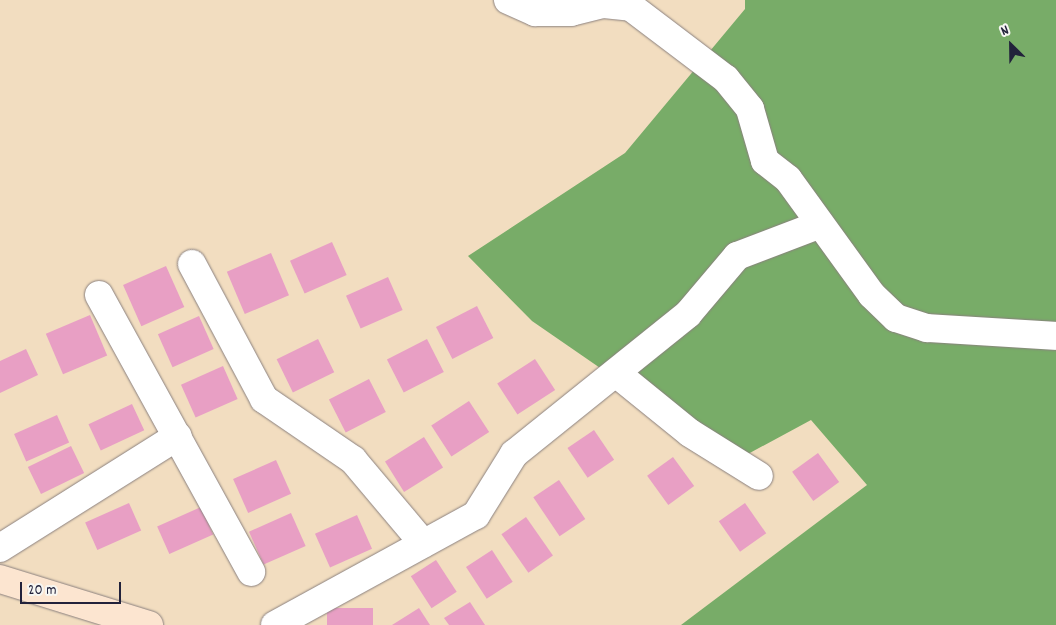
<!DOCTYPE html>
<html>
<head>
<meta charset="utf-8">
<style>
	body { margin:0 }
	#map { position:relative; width:1056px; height:625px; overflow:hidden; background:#f2ddc0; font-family:Dekko,sans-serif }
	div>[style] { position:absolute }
	.forest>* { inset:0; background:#78ac68 }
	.building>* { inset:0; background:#e89fc4; transform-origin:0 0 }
	.roads { filter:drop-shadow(0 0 1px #8a807e) drop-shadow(0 0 1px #8a807e) }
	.street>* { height:28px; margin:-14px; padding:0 14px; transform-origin:14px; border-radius:14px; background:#fff }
	.secondary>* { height:28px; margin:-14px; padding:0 14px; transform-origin:14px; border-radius:14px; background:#fce5d0 }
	span { translate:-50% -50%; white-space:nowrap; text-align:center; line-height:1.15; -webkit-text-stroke:4px #f6f6f2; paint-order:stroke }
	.north { position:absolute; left:986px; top:20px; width:50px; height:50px; -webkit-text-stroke:4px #f6f6f2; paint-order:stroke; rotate:337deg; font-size:14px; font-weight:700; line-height:20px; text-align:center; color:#22223b }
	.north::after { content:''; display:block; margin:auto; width:18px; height:22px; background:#22223b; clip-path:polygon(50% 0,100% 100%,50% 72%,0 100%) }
	.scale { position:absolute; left:20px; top:582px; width:101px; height:22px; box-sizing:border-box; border:2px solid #22223b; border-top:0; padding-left:6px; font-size:15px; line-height:18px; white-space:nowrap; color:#22223b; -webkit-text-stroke:4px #f6f6f2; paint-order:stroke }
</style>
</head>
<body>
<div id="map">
	<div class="forest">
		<div style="clip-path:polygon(745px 0,1056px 0,1056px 625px,681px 625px,867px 485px,811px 420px,735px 461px,532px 321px,468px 256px,625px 153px,745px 9px)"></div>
	</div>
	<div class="building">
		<div style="left:332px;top:242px;width:36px;height:46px;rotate:66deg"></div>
		<div style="left:271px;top:253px;width:46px;height:48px;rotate:67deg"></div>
		<div style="left:166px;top:266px;width:45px;height:47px;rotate:66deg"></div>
		<div style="left:388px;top:277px;width:36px;height:46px;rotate:66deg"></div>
		<div style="left:477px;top:306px;width:36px;height:46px;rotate:63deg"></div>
		<div style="left:90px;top:315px;width:44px;height:48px;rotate:67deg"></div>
		<div style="left:199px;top:316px;width:36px;height:45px;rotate:66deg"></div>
		<div style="left:318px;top:339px;width:37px;height:46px;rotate:64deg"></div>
		<div style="left:427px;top:339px;width:37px;height:45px;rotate:63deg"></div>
		<div style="clip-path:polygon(26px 349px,38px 375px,0 393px,0 361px)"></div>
		<div style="left:535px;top:359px;width:37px;height:45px;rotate:57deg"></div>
		<div style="left:223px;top:366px;width:36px;height:46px;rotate:66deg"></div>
		<div style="left:369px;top:379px;width:37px;height:45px;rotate:63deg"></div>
		<div style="left:469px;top:401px;width:37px;height:45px;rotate:57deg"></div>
		<div style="left:132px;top:404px;width:29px;height:48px;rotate:65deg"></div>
		<div style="left:57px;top:415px;width:30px;height:47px;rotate:66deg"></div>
		<div style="left:594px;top:430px;width:36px;height:32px;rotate:56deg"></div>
		<div style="left:424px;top:437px;width:36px;height:46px;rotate:58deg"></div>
		<div style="left:71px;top:446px;width:30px;height:48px;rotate:64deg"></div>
		<div style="left:818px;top:453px;width:36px;height:32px;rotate:54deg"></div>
		<div style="left:673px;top:457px;width:36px;height:32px;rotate:54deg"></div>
		<div style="left:276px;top:460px;width:37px;height:47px;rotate:66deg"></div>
		<div style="left:559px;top:480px;width:47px;height:31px;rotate:56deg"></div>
		<div style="left:129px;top:503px;width:30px;height:48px;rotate:66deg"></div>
		<div style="left:745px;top:503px;width:37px;height:32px;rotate:55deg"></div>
		<div style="left:201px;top:507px;width:30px;height:48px;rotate:66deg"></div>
		<div style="left:291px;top:513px;width:36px;height:46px;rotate:66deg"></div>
		<div style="left:357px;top:515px;width:37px;height:46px;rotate:66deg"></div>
		<div style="left:526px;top:517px;width:47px;height:30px;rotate:55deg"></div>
		<div style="left:492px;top:550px;width:38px;height:31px;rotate:57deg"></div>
		<div style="left:436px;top:560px;width:38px;height:30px;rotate:57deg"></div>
		<div style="clip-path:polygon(470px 602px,485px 625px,449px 625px,444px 618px)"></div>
		<div style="left:373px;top:608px;width:17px;height:46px;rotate:90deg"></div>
		<div style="clip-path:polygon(419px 608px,430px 625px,392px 625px)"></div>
	</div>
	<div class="roads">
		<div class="street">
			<div style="left:508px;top:0;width:30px;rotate:24deg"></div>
			<div style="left:535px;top:12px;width:36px"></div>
			<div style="left:571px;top:12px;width:34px;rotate:-14deg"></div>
			<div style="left:604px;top:4px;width:27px;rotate:6deg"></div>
			<div style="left:631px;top:7px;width:119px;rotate:37.2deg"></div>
			<div style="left:726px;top:79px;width:38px;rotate:51deg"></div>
			<div style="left:750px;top:109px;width:54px;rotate:73.9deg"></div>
			<div style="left:765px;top:161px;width:29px;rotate:38deg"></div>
			<div style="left:788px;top:179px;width:143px;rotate:54.1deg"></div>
			<div style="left:872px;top:295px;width:33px;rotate:44deg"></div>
			<div style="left:896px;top:318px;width:33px;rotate:18deg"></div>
			<div style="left:927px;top:328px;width:129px;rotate:3.5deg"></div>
			<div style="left:192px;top:264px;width:153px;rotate:61.9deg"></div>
			<div style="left:264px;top:399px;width:108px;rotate:34.4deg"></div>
			<div style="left:353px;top:460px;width:109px;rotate:49.9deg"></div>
			<div style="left:99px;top:295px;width:316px;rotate:61.2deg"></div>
			<div style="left:616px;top:373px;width:95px;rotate:39deg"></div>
			<div style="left:690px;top:433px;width:81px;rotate:31.9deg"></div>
			<div style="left:0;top:548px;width:210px;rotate:-32.2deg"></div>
			<div style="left:275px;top:625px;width:229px;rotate:-28.7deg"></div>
			<div style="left:476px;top:515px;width:72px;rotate:-58.1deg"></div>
			<div style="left:514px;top:454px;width:223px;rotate:-38.8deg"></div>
			<div style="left:688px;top:314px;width:76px;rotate:-49.8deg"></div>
			<div style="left:737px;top:256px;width:87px;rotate:-20.9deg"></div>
		</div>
		<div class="secondary">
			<div style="left:0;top:579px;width:156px;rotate:17.2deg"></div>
		</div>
	</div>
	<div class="north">N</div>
	<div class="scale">20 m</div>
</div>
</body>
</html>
